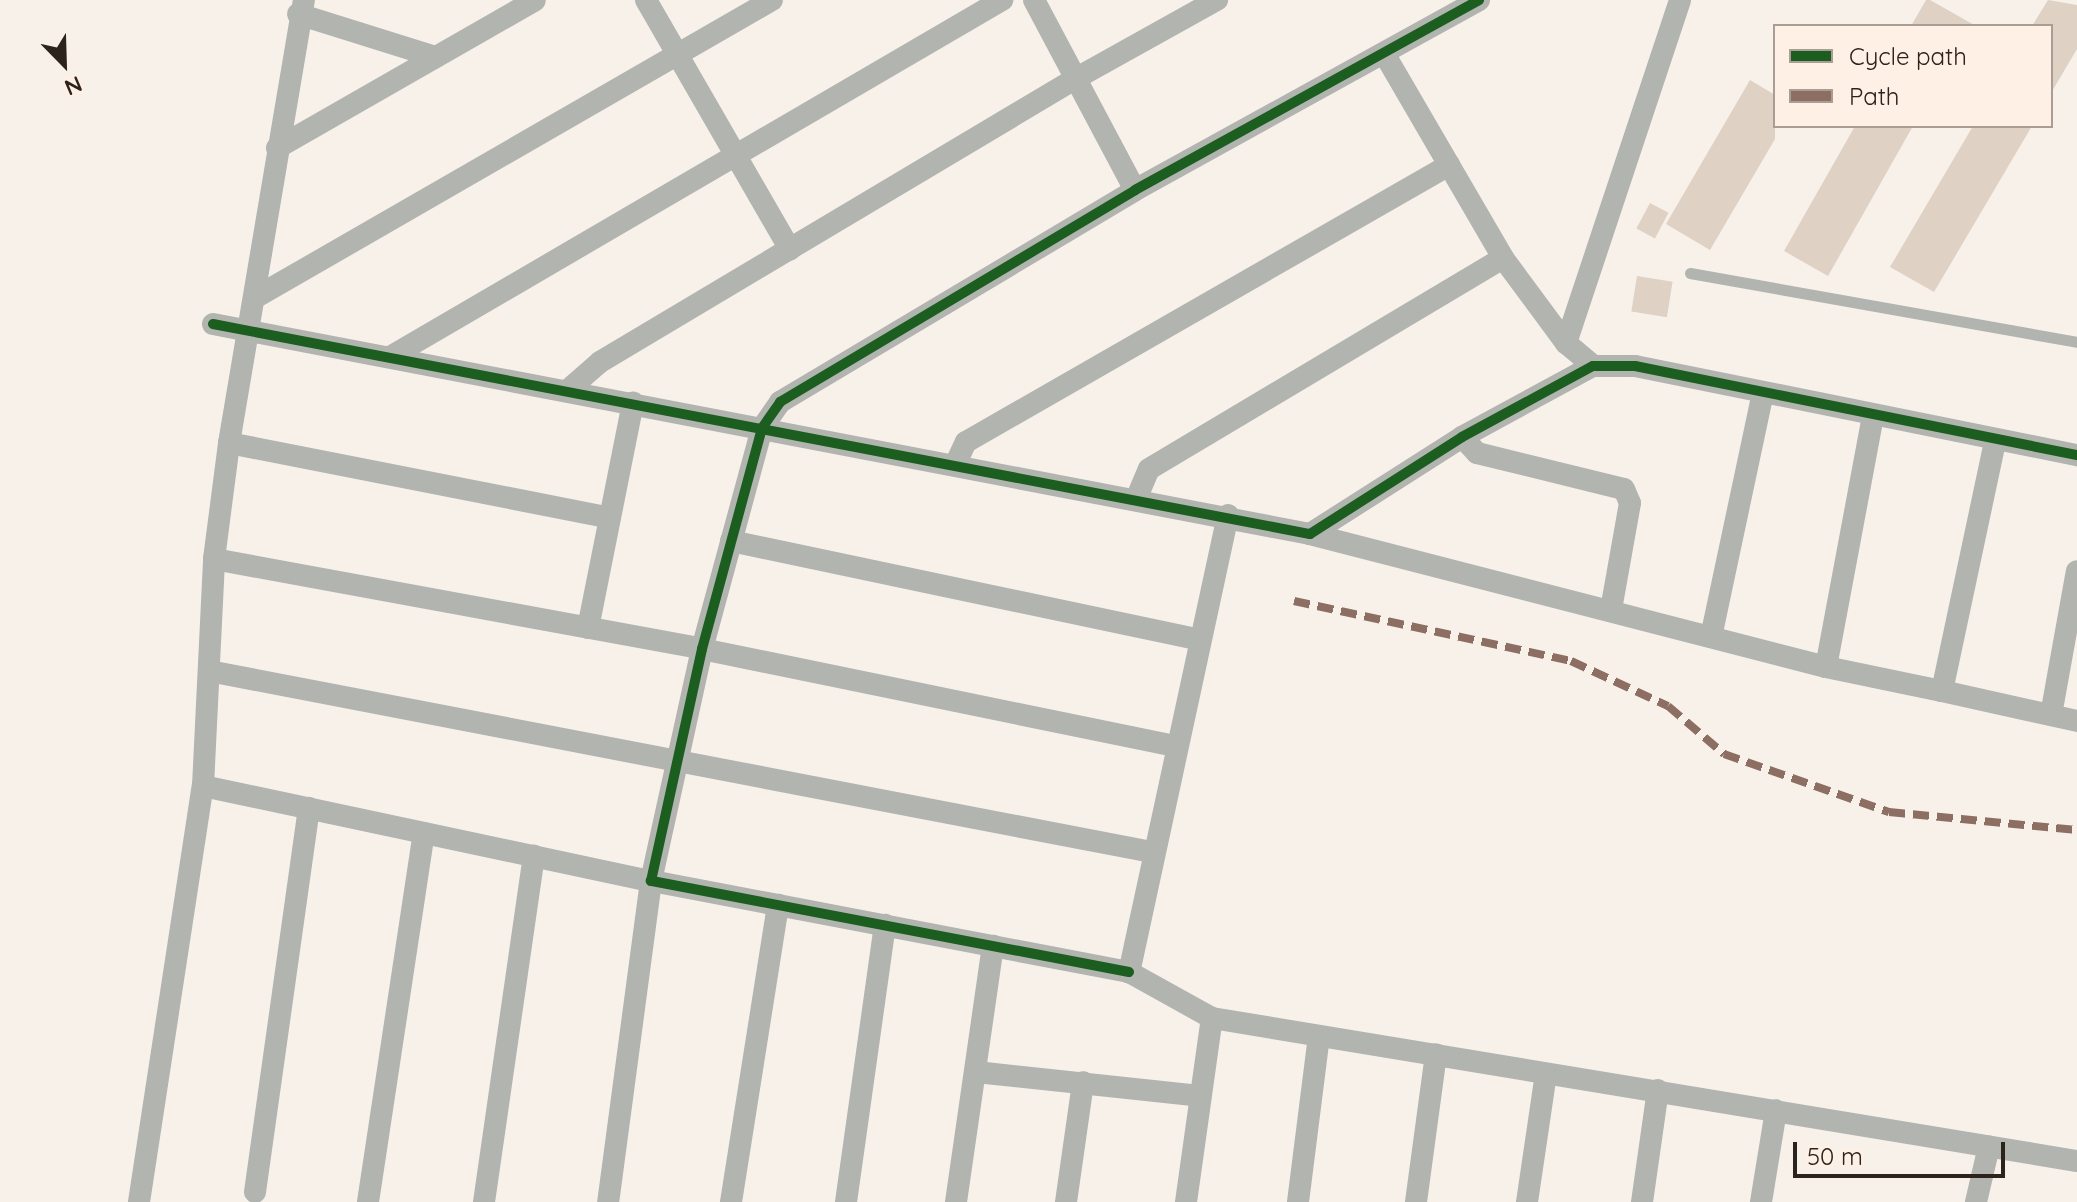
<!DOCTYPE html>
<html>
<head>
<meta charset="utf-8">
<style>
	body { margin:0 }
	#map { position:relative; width:2077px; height:1202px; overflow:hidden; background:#f8f1ea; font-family:Quicksand,sans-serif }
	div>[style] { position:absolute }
	.building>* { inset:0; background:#dfd1c4; transform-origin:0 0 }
	.service>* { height:11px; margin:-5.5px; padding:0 5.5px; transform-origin:5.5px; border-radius:5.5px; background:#b2b4b0 }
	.minor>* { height:22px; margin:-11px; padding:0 11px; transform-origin:11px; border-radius:11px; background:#b2b4b0 }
	.quiet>* { height:8px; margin-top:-4px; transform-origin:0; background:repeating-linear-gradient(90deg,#8d6e63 0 16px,transparent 0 24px) }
	.cycleway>* { height:10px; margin:-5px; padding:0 5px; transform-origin:5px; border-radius:5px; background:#1b5e20 }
	span { translate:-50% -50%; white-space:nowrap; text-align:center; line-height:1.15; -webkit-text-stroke:6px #fef0e4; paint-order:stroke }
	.legend { position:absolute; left:1773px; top:24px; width:280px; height:104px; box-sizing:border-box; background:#fef0e4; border:2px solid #aa9e94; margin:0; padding:10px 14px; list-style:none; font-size:24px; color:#2c231c }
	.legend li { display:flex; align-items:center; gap:16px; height:40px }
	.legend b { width:40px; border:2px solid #aa9e94 }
	.north { position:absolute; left:24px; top:24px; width:80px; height:80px; -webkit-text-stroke:6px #fef0e4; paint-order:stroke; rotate:157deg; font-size:22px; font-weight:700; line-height:32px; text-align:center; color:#2c231c }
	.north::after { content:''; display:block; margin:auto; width:28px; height:36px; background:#2c231c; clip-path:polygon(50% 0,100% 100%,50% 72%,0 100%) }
	.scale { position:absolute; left:1793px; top:1142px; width:212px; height:36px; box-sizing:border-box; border:4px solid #2c231c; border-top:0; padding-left:10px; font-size:24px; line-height:28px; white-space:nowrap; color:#2c231c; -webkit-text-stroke:6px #fef0e4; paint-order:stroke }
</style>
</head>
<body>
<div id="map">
	<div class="building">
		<div style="clip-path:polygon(1926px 0,1930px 0,1976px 26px,1911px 26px)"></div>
		<div style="clip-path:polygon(2048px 0,2077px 5px,2077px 49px,2051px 93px,2051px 26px,2032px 26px)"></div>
		<div style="clip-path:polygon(1750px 80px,1775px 95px,1775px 139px,1710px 250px,1666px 224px)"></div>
		<div style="clip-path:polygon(1855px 126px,1913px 126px,1828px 276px,1784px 251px)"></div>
		<div style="clip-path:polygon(1973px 126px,2032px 126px,1934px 292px,1890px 267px)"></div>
		<div style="left:1650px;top:203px;width:21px;height:29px;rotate:28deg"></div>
		<div style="left:1637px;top:276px;width:36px;height:36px;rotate:9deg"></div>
	</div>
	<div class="service">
		<div style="left:1690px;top:273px;width:393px;rotate:10.1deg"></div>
	</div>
	<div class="minor">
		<div style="left:646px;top:0;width:288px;rotate:60deg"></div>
		<div style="left:1034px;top:0;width:215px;rotate:62deg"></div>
		<div style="left:298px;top:14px;width:144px;rotate:17.4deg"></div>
		<div style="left:1385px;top:55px;width:235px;rotate:59.8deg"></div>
		<div style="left:1503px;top:258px;width:106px;rotate:53.5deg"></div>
		<div style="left:1566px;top:343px;width:35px;rotate:40deg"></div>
		<div style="left:277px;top:148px;width:297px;rotate:-29.8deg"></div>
		<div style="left:258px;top:296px;width:593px;rotate:-29.94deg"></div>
		<div style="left:213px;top:324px;width:1117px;rotate:10.84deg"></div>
		<div style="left:1310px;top:534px;width:180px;rotate:-32.5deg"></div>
		<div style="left:1462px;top:437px;width:149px;rotate:-28.5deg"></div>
		<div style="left:1593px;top:366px;width:42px"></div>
		<div style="left:1635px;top:366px;width:451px;rotate:11.4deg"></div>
		<div style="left:1566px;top:343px;width:361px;rotate:-71.6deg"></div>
		<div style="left:390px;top:357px;width:709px;rotate:-30.26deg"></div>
		<div style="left:568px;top:390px;width:43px;rotate:-41.2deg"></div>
		<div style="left:600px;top:362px;width:551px;rotate:-30.8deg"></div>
		<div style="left:1073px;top:80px;width:165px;rotate:-29.1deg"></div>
		<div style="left:1462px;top:437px;width:22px;rotate:47deg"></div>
		<div style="left:1477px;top:453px;width:151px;rotate:13.8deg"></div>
		<div style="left:1624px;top:489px;width:15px;rotate:67deg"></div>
		<div style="left:1630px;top:503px;width:109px;rotate:100.1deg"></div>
		<div style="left:229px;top:443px;width:388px;rotate:11.1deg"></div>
		<div style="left:956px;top:463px;width:23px;rotate:-65deg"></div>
		<div style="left:966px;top:442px;width:557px;rotate:-29.83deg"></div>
		<div style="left:1137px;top:497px;width:30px;rotate:-67deg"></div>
		<div style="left:1149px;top:469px;width:412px;rotate:-30.8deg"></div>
		<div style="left:1228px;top:515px;width:468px;rotate:102.2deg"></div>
		<div style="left:1129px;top:972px;width:95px;rotate:29deg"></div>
		<div style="left:1212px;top:1018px;width:877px;rotate:9.39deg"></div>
		<div style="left:1310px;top:534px;width:533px;rotate:14.45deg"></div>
		<div style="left:1826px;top:667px;width:118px;rotate:11.7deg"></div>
		<div style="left:1942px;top:691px;width:256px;rotate:-78deg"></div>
		<div style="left:731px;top:541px;width:479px;rotate:11.9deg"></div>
		<div style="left:214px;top:559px;width:496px;rotate:10.4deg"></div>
		<div style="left:702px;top:649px;width:484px;rotate:11.6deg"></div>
		<div style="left:588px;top:628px;width:230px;rotate:-78.7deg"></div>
		<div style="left:1711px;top:637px;width:249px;rotate:-78deg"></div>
		<div style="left:1826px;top:667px;width:255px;rotate:-79.4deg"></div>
		<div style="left:209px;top:671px;width:960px;rotate:10.87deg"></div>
		<div style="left:1942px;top:691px;width:138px;rotate:12.5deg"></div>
		<div style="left:2051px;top:715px;width:146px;rotate:-79.8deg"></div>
		<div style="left:203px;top:786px;width:458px;rotate:12deg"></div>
		<div style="left:651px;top:881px;width:324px;rotate:97.6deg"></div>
		<div style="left:1129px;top:972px;width:487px;rotate:-169.2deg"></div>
		<div style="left:651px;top:881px;width:238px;rotate:-77.6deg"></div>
		<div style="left:702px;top:649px;width:229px;rotate:-74.8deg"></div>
		<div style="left:762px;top:428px;width:32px;rotate:-55deg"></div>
		<div style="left:780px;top:402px;width:413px;rotate:-30.8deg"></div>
		<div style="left:1135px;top:190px;width:393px;rotate:-28.9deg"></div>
		<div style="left:976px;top:1072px;width:225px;rotate:6.1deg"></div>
		<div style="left:255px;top:1192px;width:388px;rotate:-82deg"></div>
		<div style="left:139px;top:1202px;width:421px;rotate:-81.3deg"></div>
		<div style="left:203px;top:786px;width:227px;rotate:-87.2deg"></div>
		<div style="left:214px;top:559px;width:117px;rotate:-82.6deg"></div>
		<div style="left:229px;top:443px;width:449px;rotate:-80.4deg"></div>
		<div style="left:368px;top:1202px;width:373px;rotate:-81.4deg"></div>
		<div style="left:484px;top:1202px;width:350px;rotate:-81.8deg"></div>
		<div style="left:731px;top:1202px;width:301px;rotate:-81deg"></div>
		<div style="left:846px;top:1202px;width:280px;rotate:-82deg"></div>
		<div style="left:956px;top:1202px;width:259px;rotate:-81.8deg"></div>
		<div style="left:1066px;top:1202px;width:121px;rotate:-81.9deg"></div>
		<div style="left:1186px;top:1202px;width:186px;rotate:-82deg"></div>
		<div style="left:1298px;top:1202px;width:167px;rotate:-82.8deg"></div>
		<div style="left:1416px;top:1202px;width:149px;rotate:-82.3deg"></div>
		<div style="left:1527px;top:1202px;width:129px;rotate:-81.6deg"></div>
		<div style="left:1642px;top:1202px;width:113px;rotate:-81.9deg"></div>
		<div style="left:1761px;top:1202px;width:93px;rotate:-80.7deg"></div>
		<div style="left:1976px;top:1202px;width:57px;rotate:-76.9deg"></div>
	</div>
	<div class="quiet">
		<div style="left:1294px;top:601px;width:283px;rotate:12.2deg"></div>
		<div style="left:1571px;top:661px;width:107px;rotate:24.9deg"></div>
		<div style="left:1668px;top:706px;width:74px;rotate:40.6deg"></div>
		<div style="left:1724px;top:754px;width:175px;rotate:19.4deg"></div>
		<div style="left:1889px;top:812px;width:189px;rotate:5.5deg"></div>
	</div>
	<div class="cycleway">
		<div style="left:213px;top:324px;width:1117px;rotate:10.84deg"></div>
		<div style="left:1310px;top:534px;width:180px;rotate:-32.5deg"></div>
		<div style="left:1462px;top:437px;width:149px;rotate:-28.5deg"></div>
		<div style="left:1593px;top:366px;width:42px"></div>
		<div style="left:1635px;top:366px;width:451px;rotate:11.4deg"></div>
		<div style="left:1129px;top:972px;width:487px;rotate:-169.2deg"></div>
		<div style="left:651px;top:881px;width:238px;rotate:-77.6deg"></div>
		<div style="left:702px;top:649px;width:229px;rotate:-74.8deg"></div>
		<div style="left:762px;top:428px;width:32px;rotate:-55deg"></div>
		<div style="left:780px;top:402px;width:413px;rotate:-30.8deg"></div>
		<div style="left:1135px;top:190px;width:393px;rotate:-28.9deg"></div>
	</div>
	<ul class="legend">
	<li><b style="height:10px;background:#1b5e20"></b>Cycle path</li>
	<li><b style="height:10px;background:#8d6e63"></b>Path</li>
	</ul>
	<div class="north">N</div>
	<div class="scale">50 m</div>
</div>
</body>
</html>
